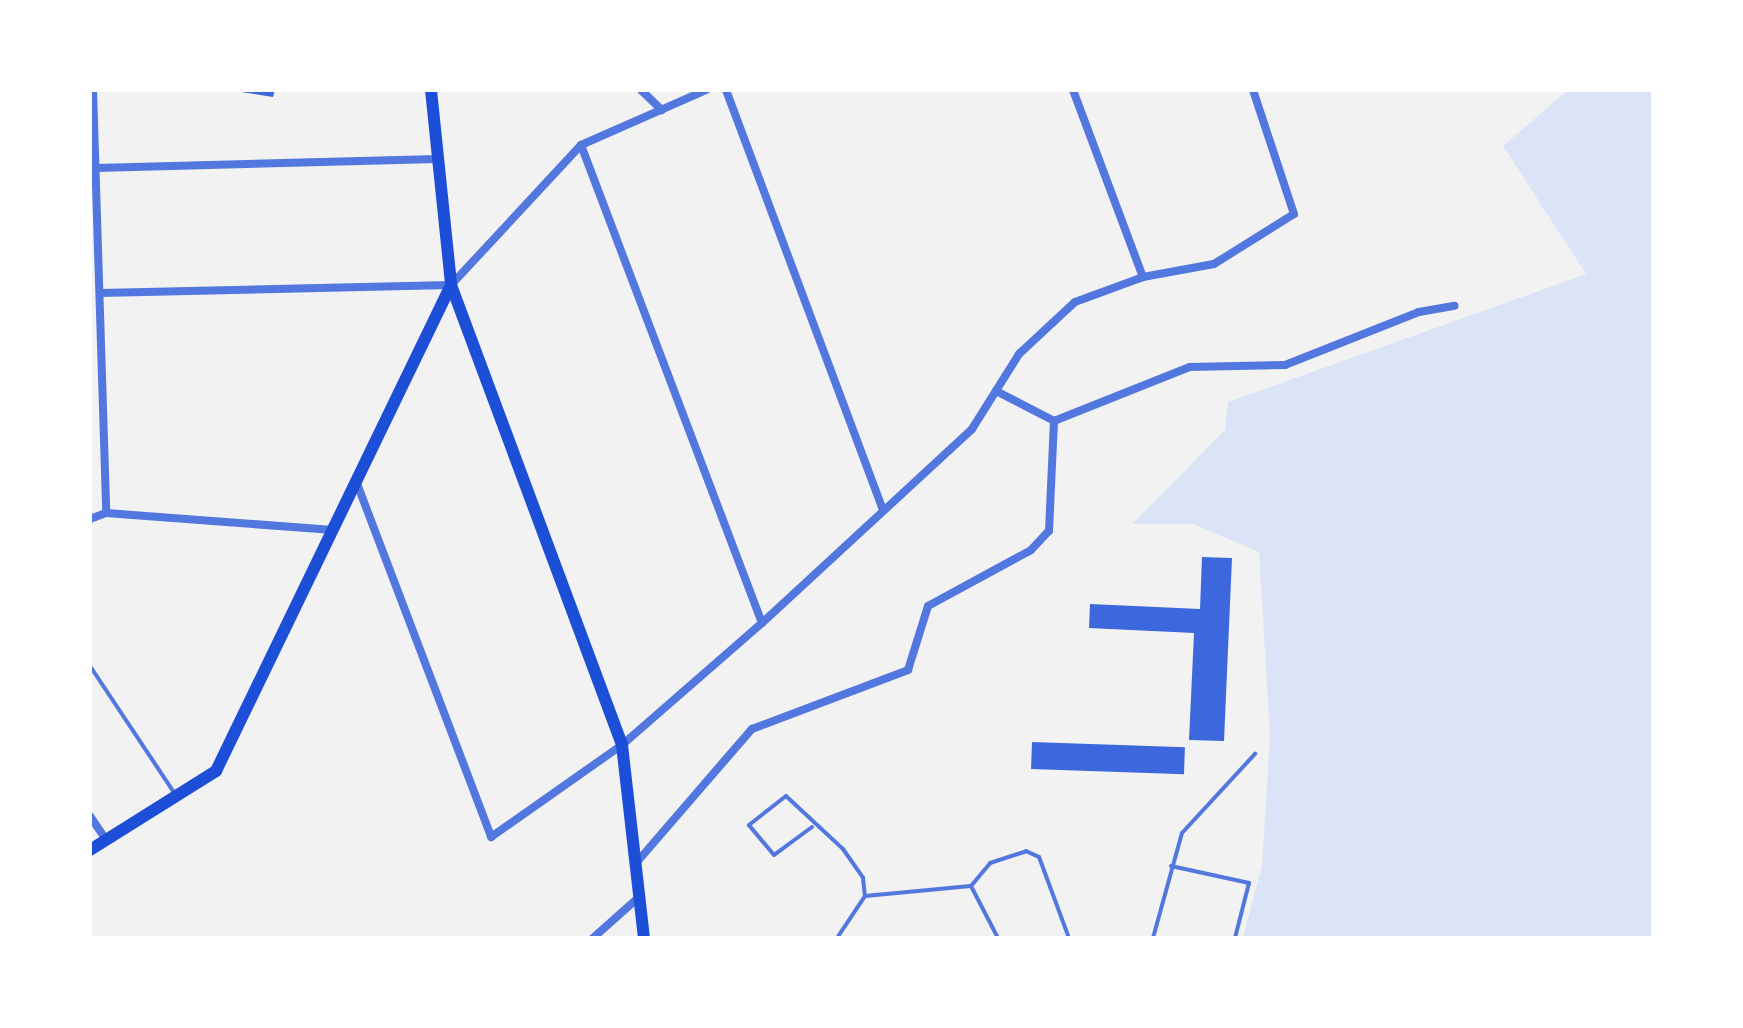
<!DOCTYPE html>
<html>
<head>
<meta charset="utf-8">
<style>
	body { margin:0 }
	#map { position:relative; width:1743px; height:1028px; overflow:hidden; background:#f2f2f2; font-family:"Nunito Sans",sans-serif }
	div>[style] { position:absolute }
	.green>* { inset:0; background:#dbe4f7 }
	.building>* { inset:0; background:#3d67dc; transform-origin:0 0 }
	.service>* { height:4px; margin:-2px; padding:0 2px; transform-origin:2px; border-radius:2px; background:#5277de }
	.minor>* { height:8px; margin:-4px; padding:0 4px; transform-origin:4px; border-radius:4px; background:#5277de }
	.secondary>* { height:12px; margin:-6px; padding:0 6px; transform-origin:6px; border-radius:6px; background:#1d4ed8 }
	span { translate:-50% -50%; white-space:nowrap; text-align:center; line-height:1.15; -webkit-text-stroke:8px #fff; paint-order:stroke }
	.frame { position:absolute; inset:0; border:92px solid #fff; pointer-events:none }
</style>
</head>
<body>
<div id="map">
	<div class="green">
		<div style="clip-path:polygon(1568px 90px,1653px 90px,1653px 938px,1243px 938px,1262px 865px,1270px 736px,1259px 552px,1193px 524px,1132px 524px,1225px 430px,1228px 402px,1586px 274px,1503px 146px)"></div>
	</div>
	<div class="building">
		<div style="clip-path:polygon(228px 90px,275px 90px,273px 97px)"></div>
		<div style="clip-path:polygon(1202px 557px,1232px 558px,1224px 741px,1189px 740px,1194px 633px,1089px 628px,1090px 604px,1200px 609px)"></div>
		<div style="left:1032px;top:742px;width:153px;height:27px;rotate:2deg"></div>
	</div>
	<div class="service">
		<div style="left:90px;top:666px;width:154px;rotate:56.4deg"></div>
		<div style="left:812px;top:827px;width:47px;rotate:143.6deg"></div>
		<div style="left:774px;top:855px;width:39px;rotate:-130deg"></div>
		<div style="left:749px;top:825px;width:47px;rotate:-38.1deg"></div>
		<div style="left:786px;top:796px;width:78px;rotate:42.9deg"></div>
		<div style="left:843px;top:849px;width:35px;rotate:55deg"></div>
		<div style="left:863px;top:878px;width:18px;rotate:84deg"></div>
		<div style="left:1171px;top:866px;width:80px;rotate:12.3deg"></div>
		<div style="left:1249px;top:883px;width:57px;rotate:104.3deg"></div>
		<div style="left:971px;top:886px;width:30px;rotate:-50deg"></div>
		<div style="left:990px;top:863px;width:38px;rotate:-18deg"></div>
		<div style="left:1026px;top:851px;width:14px;rotate:25deg"></div>
		<div style="left:1039px;top:857px;width:86px;rotate:69.7deg"></div>
		<div style="left:837px;top:938px;width:50px;rotate:-56.3deg"></div>
		<div style="left:865px;top:896px;width:106px;rotate:-5.4deg"></div>
		<div style="left:971px;top:886px;width:59px;rotate:62.6deg"></div>
		<div style="left:1153px;top:938px;width:109px;rotate:-74.6deg"></div>
		<div style="left:1182px;top:833px;width:108px;rotate:-47.3deg"></div>
	</div>
	<div class="minor">
		<div style="left:93px;top:90px;width:423px;rotate:88.2deg"></div>
		<div style="left:641px;top:90px;width:29px;rotate:44deg"></div>
		<div style="left:726px;top:90px;width:449px;rotate:69.5deg"></div>
		<div style="left:1073px;top:90px;width:200px;rotate:69.5deg"></div>
		<div style="left:581px;top:145px;width:511px;rotate:69.26deg"></div>
		<div style="left:96px;top:168px;width:341px;rotate:-1.5deg"></div>
		<div style="left:100px;top:293px;width:351px;rotate:-1.3deg"></div>
		<div style="left:451px;top:285px;width:191px;rotate:-47.1deg"></div>
		<div style="left:581px;top:145px;width:137px;rotate:-23.7deg"></div>
		<div style="left:996px;top:391px;width:65px;rotate:27.3deg"></div>
		<div style="left:1054px;top:421px;width:146px;rotate:-21.7deg"></div>
		<div style="left:1190px;top:367px;width:95px;rotate:-1.2deg"></div>
		<div style="left:1285px;top:365px;width:144px;rotate:-21.6deg"></div>
		<div style="left:1419px;top:312px;width:36px;rotate:-10deg"></div>
		<div style="left:356px;top:481px;width:381px;rotate:69.2deg"></div>
		<div style="left:491px;top:837px;width:160px;rotate:-35.1deg"></div>
		<div style="left:622px;top:745px;width:186px;rotate:-41.1deg"></div>
		<div style="left:762px;top:623px;width:286px;rotate:-42.7deg"></div>
		<div style="left:972px;top:429px;width:89px;rotate:-57.9deg"></div>
		<div style="left:1019px;top:354px;width:76px;rotate:-42.9deg"></div>
		<div style="left:1075px;top:302px;width:72px;rotate:-20.2deg"></div>
		<div style="left:1143px;top:277px;width:72px;rotate:-10.4deg"></div>
		<div style="left:1214px;top:264px;width:94px;rotate:-32deg"></div>
		<div style="left:1294px;top:214px;width:131px;rotate:-108.3deg"></div>
		<div style="left:90px;top:519px;width:17px;rotate:-21deg"></div>
		<div style="left:106px;top:513px;width:228px;rotate:4.3deg"></div>
		<div style="left:90px;top:816px;width:29px;rotate:56deg"></div>
		<div style="left:637px;top:862px;width:176px;rotate:-49.2deg"></div>
		<div style="left:752px;top:729px;width:167px;rotate:-20.7deg"></div>
		<div style="left:908px;top:670px;width:67px;rotate:-72.6deg"></div>
		<div style="left:928px;top:606px;width:117px;rotate:-28.5deg"></div>
		<div style="left:1031px;top:550px;width:26px;rotate:-47deg"></div>
		<div style="left:1049px;top:531px;width:110px;rotate:-87.4deg"></div>
		<div style="left:593px;top:938px;width:62px;rotate:-41.7deg"></div>
	</div>
	<div class="secondary">
		<div style="left:431px;top:90px;width:196px;rotate:84.1deg"></div>
		<div style="left:451px;top:285px;width:491px;rotate:69.6deg"></div>
		<div style="left:622px;top:745px;width:194px;rotate:83.5deg"></div>
		<div style="left:90px;top:850px;width:149px;rotate:-32.1deg"></div>
		<div style="left:216px;top:771px;width:540px;rotate:-64.19deg"></div>
	</div>
	<div class="frame"></div>
</div>
</body>
</html>
